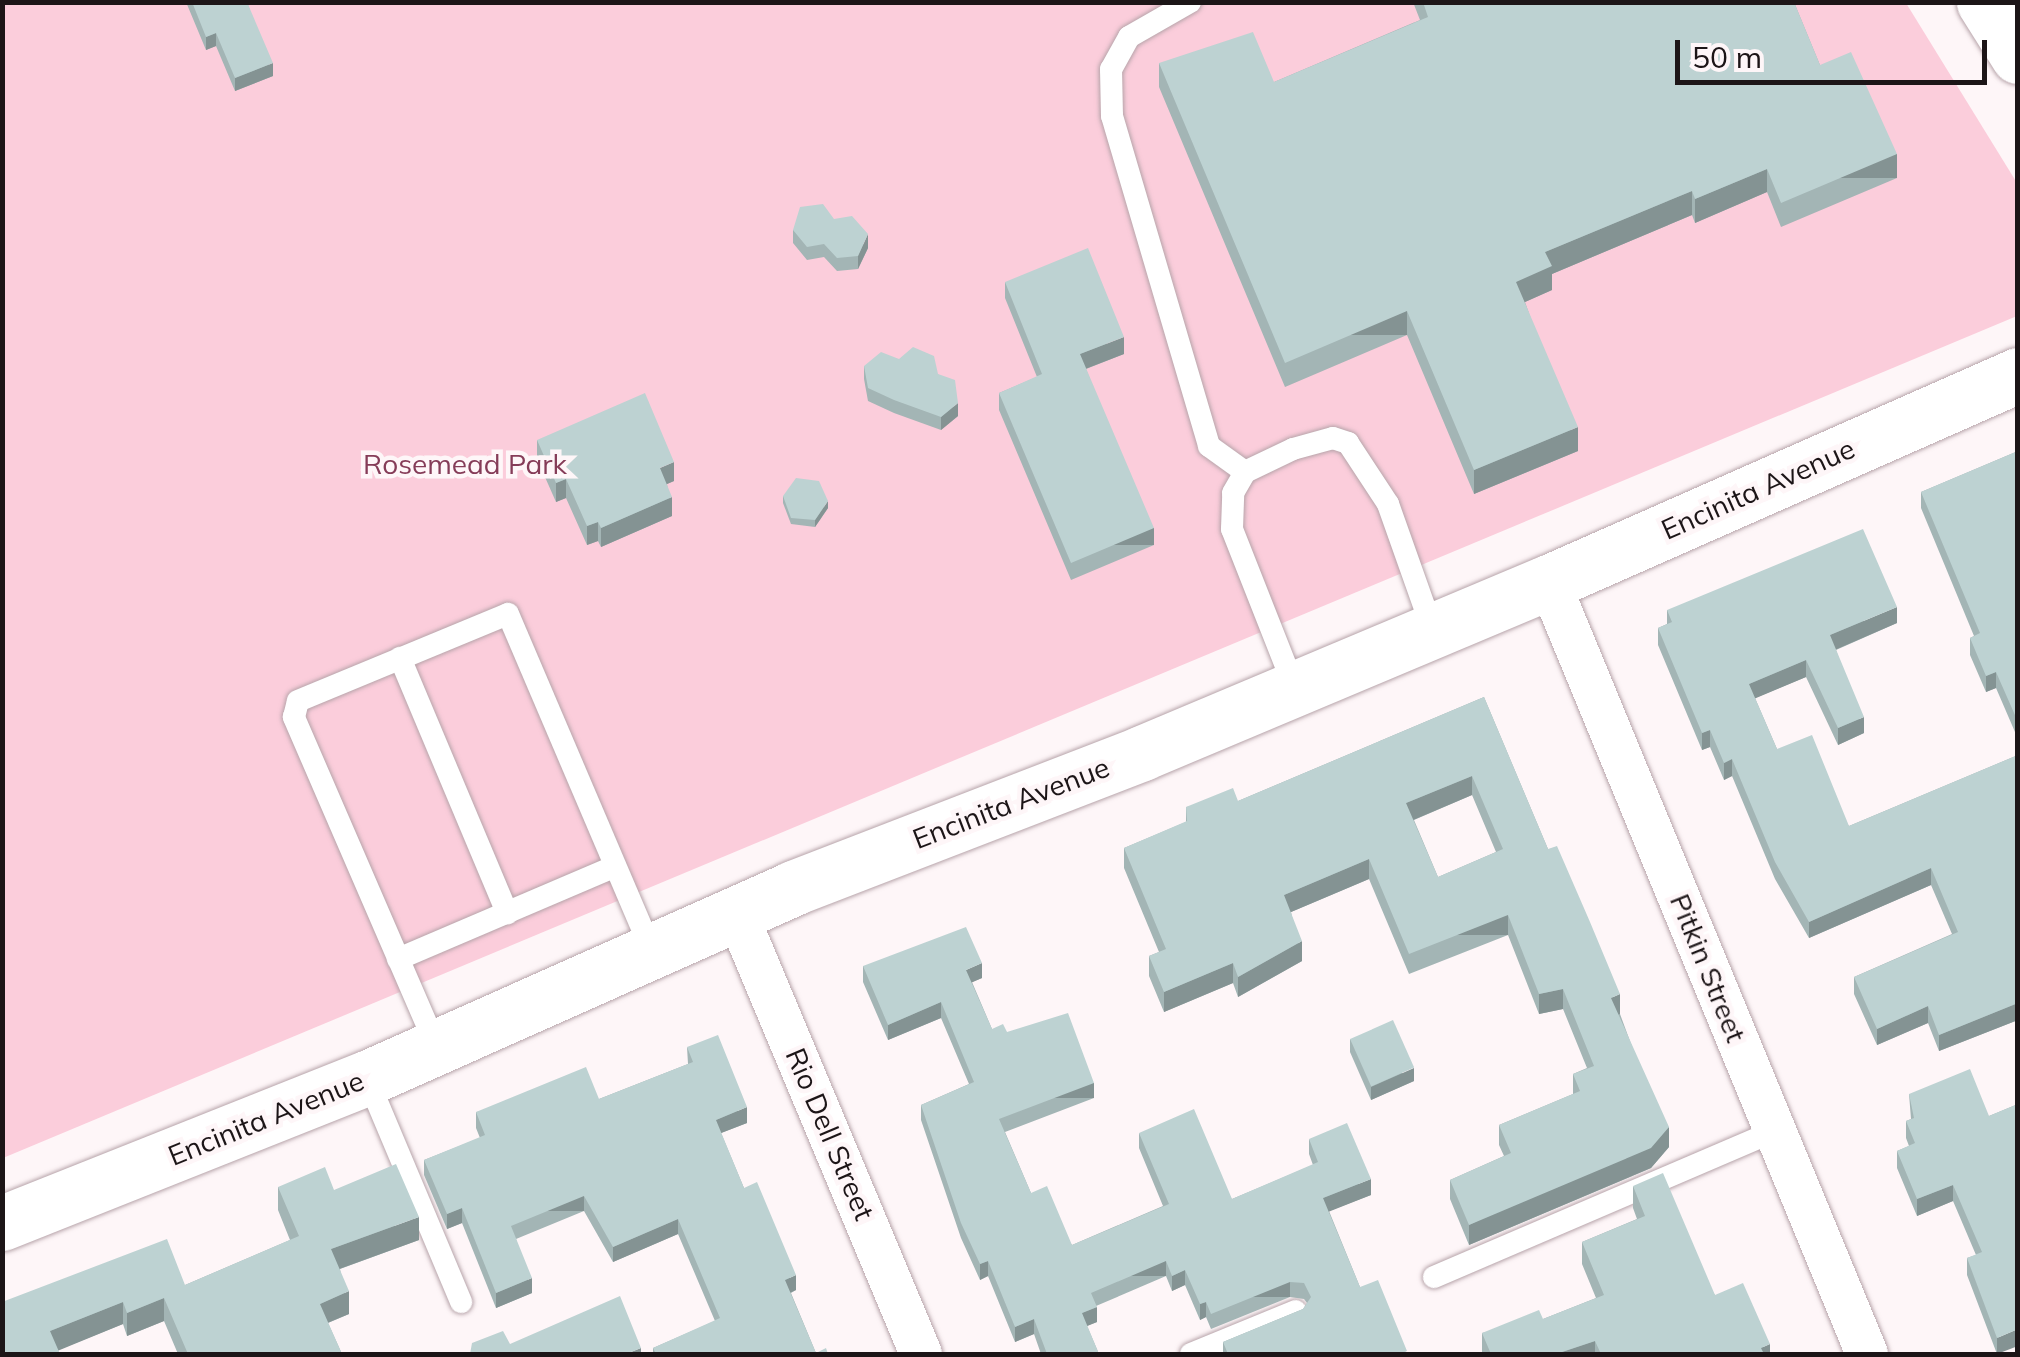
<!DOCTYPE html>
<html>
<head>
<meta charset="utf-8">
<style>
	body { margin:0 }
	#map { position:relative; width:2020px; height:1357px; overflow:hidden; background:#fef6f8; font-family:Mulish,sans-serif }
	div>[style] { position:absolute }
	.green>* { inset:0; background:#fbcddb }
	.roads { filter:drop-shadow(0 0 2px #b7a4aa) drop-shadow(0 0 2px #b7a4aa) }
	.lane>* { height:22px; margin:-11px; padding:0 11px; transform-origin:11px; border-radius:11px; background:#fff }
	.street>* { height:42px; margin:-21px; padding:0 21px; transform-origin:21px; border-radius:21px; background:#fff }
	.secondary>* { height:55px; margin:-27.5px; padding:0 27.5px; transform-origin:27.5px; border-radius:27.5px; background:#fff }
	.wall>* { inset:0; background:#a3b5b5 }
	.shaded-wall>* { inset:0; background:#849393; transform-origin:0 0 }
	.building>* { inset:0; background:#bdd2d2; transform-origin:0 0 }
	span { translate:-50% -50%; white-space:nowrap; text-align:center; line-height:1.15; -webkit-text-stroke:9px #fef6f8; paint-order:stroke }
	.park-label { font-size:28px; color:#853c58 }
	.street-label { font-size:28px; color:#1c1517 }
	.frame { position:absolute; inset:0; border:5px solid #1c1517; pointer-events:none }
	.scale { position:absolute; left:1675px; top:40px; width:312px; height:45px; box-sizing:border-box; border:5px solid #1c1517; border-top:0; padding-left:12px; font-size:30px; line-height:35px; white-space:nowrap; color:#1c1517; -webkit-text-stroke:8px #fef6f8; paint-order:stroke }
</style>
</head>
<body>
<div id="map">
	<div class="green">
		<div style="clip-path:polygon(3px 3px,1906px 3px,2017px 183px,2017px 316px,3px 1158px)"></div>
	</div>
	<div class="roads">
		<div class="lane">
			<div style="left:1190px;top:2px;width:70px;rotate:150.2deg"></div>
			<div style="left:1129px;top:37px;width:37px;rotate:119deg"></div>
			<div style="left:1111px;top:69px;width:47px;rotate:88.8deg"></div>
			<div style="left:1112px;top:116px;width:344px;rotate:73.6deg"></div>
			<div style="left:1209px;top:446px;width:44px;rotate:35.8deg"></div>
			<div style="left:400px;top:658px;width:277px;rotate:67.2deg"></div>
			<div style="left:1295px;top:689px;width:172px;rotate:-111.5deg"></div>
			<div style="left:1232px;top:529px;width:36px;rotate:-88deg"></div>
			<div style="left:1233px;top:493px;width:24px;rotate:-60deg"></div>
			<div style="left:1245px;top:472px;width:53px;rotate:-25.6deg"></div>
			<div style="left:1293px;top:449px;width:41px;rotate:-15.4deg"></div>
			<div style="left:1333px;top:438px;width:16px;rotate:18deg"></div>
			<div style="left:1348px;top:443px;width:73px;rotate:56.7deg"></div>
			<div style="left:1388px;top:504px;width:135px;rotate:70.5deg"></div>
			<div style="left:398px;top:959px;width:235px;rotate:-23.1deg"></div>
			<div style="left:437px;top:1048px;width:361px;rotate:-113.4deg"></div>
			<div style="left:294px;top:717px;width:16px;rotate:-76deg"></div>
			<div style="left:298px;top:701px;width:227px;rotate:-22.5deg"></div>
			<div style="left:508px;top:614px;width:366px;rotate:66.9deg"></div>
			<div style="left:367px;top:1078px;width:243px;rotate:67.2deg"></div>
			<div style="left:1434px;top:1277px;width:371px;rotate:-23.2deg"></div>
			<div style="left:1191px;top:1354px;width:113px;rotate:-22.3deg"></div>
		</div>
		<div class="street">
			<div style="left:1549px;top:582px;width:835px;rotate:67.61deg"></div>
			<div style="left:737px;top:914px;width:477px;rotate:67.3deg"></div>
		</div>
		<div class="secondary">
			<div style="left:1984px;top:2px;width:64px;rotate:57.8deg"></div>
			<div style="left:2px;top:1223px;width:393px;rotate:-21.7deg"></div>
			<div style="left:367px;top:1078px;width:466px;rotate:-24deg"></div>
			<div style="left:793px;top:888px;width:374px;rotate:-21.1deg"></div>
			<div style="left:1142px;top:753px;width:441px;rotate:-22.8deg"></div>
			<div style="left:1549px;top:582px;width:513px;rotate:-23.81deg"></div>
		</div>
	</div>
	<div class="wall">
		<div style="clip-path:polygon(186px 2px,247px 2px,273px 76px,235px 91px,216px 46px,206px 50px)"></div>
		<div style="clip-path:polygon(1413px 2px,1794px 2px,1820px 65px,1897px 178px,1781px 227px,1767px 192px,1695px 223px,1692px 215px,1552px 274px,1552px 290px,1525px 302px,1578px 451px,1474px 494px,1407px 335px,1285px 387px,1159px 87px,1159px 63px,1274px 82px,1420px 20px)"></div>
		<div style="clip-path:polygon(834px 219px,868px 248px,858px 269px,837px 271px,824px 257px,807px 260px,793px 243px,793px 230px)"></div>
		<div style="clip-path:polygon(1005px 282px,1124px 354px,1086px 369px,1154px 545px,1071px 580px,999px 410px,999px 393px,1037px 377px,1005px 298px)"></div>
		<div style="clip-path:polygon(864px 366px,938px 374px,958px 416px,941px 430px,894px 413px,868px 401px,864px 379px)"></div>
		<div style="clip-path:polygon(537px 440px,674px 481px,667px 484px,672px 516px,601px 547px,598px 541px,587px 545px,566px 498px,556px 502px,537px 459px)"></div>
		<div style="clip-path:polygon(2018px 451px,2018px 739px,1996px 688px,1986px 692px,1970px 655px,1970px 638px,1974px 636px,1921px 508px,1921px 492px)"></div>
		<div style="clip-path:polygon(783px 496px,828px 508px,815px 527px,791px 524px,783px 503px)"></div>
		<div style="clip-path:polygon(1667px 610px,1897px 623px,1836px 650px,1864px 733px,1838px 745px,1806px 677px,1755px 698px,1777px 749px,1849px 826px,2018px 755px,2018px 1020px,1939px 1051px,1928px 1023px,1877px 1045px,1854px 994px,1854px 977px,1952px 934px,1931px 885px,1809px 938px,1775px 879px,1732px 776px,1724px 780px,1710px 747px,1702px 750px,1658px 645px,1658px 628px,1667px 624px)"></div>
		<div style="clip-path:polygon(evenodd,1484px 697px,1548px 849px,1620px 1014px,1669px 1147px,1651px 1168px,1469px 1245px,1450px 1199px,1450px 1180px,1504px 1156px,1499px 1145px,1499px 1125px,1573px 1094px,1573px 1074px,1587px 1068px,1563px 1009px,1539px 1014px,1508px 935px,1409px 974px,1369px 879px,1291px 912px,1302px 961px,1238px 997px,1233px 983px,1164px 1012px,1149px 976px,1149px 956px,1159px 952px,1124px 868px,1124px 848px,1186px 822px,1186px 807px,1238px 801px,1484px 697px,1472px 795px,1496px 852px,1438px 877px,1414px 820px,1472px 795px)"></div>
		<div style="clip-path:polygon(863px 966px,982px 978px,972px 982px,992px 1029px,1007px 1032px,1094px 1098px,1005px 1132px,1031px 1193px,1072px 1245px,1163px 1206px,1139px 1148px,1139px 1133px,1232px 1199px,1313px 1165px,1309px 1154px,1309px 1139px,1371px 1195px,1329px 1211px,1360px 1287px,1407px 1354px,1223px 1354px,1223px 1342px,1303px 1309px,1307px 1303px,1304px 1299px,1290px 1297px,1211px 1329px,1206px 1317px,1200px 1320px,1185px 1285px,1172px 1291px,1166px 1276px,1096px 1306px,1097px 1322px,1087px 1326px,1099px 1354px,1041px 1354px,1034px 1334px,1015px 1342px,988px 1276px,980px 1280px,961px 1238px,921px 1120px,921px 1105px,969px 1084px,941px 1018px,888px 1040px,863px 982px)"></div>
		<div style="clip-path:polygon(1350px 1039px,1414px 1081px,1371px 1100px,1350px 1052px)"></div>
		<div style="clip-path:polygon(687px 1047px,747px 1123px,721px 1133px,744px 1188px,796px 1290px,791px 1293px,816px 1353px,828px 1354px,653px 1354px,653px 1348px,715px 1321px,678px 1234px,613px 1262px,584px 1211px,516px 1239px,532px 1293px,496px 1308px,462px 1223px,447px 1229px,424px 1175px,424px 1160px,480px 1138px,476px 1128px,476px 1112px,599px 1099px,688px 1064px)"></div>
		<div style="clip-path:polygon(1909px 1094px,1989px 1116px,2018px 1104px,1997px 1354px,1967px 1275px,1967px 1258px,1976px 1255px,1953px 1201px,1917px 1216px,1897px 1168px,1897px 1151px,1909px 1146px,1906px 1138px,1906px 1121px,1911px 1119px)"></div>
		<div style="clip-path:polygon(1633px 1186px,1715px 1295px,1770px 1354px,1482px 1354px,1482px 1333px,1543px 1319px,1596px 1298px,1582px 1264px,1582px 1242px,1637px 1219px,1633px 1208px)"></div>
		<div style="clip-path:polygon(278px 1187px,334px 1190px,419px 1240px,340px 1269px,349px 1314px,328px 1323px,342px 1354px,178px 1354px,164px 1321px,127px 1336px,123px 1324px,58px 1350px,2px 1302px,185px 1285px,290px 1240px,278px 1210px)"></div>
	</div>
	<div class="shaded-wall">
		<div style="clip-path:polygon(216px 33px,216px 46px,206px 50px,206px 37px)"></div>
		<div style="clip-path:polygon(273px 63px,273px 76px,235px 91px,235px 78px)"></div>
		<div style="left:1897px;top:154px;width:24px;height:126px;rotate:90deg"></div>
		<div style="clip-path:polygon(1767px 169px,1767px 192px,1695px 223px,1695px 199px)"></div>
		<div style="clip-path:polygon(1692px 191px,1692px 215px,1552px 274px,1552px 290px,1516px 306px,1516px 282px,1545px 252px)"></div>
		<div style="clip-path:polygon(868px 234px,868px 248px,858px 269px,858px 256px)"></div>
		<div style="left:1407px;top:311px;width:24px;height:133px;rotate:90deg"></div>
		<div style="clip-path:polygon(1124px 337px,1124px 354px,1080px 371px,1080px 354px)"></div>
		<div style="clip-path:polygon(958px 403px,958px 416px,941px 430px,941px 417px)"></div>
		<div style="clip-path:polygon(1578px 427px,1578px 451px,1474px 494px,1474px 470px)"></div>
		<div style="clip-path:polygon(674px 462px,674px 481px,660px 487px,660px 468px)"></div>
		<div style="clip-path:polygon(566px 479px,566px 498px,556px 502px,556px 483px)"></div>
		<div style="clip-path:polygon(672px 497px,672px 516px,601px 547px,601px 528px)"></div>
		<div style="clip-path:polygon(828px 501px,828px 508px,815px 527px,815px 520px)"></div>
		<div style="clip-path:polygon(598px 522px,598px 541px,587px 545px,587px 526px)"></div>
		<div style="left:1154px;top:528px;width:17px;height:90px;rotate:90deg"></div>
		<div style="clip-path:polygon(1897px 607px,1897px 623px,1830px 652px,1830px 635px)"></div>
		<div style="clip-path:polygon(1806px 660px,1806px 677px,1749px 701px,1749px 684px)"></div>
		<div style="clip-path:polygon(1996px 672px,1996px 688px,1986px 692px,1986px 676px)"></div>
		<div style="clip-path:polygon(1864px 717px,1864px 733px,1838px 745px,1838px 728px)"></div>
		<div style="clip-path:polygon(1710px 730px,1710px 747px,1702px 750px,1702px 733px)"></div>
		<div style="clip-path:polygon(1732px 759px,1732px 776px,1724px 780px,1724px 763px)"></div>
		<div style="clip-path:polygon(1472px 776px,1472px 795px,1406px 823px,1406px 803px)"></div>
		<div style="clip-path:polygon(1369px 859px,1369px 879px,1284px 915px,1284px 895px)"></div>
		<div style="clip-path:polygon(1931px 868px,1931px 885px,1809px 938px,1809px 922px)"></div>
		<div style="left:1508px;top:915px;width:20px;height:106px;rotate:90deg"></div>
		<div style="clip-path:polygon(1302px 941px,1302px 961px,1238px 997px,1238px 977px)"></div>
		<div style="clip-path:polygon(982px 963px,982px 978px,966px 985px,966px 970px)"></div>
		<div style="clip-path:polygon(1233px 963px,1233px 983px,1164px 1012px,1164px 992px)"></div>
		<div style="clip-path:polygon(1563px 989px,1563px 1009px,1539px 1014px,1539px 994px)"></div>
		<div style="clip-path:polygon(1620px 994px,1620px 1014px,1611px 1018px,1611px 998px)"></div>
		<div style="clip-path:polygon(941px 1002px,941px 1018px,888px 1040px,888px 1025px)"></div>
		<div style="clip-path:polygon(2018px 1003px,2018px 1020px,1939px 1051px,1939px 1035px)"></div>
		<div style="clip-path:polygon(1928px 1006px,1928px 1023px,1877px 1045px,1877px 1029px)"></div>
		<div style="clip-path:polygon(1414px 1068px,1414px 1081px,1371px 1100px,1371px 1087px)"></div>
		<div style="left:1094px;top:1083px;width:15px;height:102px;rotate:90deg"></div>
		<div style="clip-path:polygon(747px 1107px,747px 1123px,716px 1135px,716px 1120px)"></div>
		<div style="clip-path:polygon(1669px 1127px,1669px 1147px,1651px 1168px,1469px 1245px,1469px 1225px)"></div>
		<div style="clip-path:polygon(1371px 1179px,1371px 1195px,1323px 1214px,1323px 1198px)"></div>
		<div style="clip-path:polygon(1953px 1185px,1953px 1201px,1917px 1216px,1917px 1199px)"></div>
		<div style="left:584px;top:1196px;width:15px;height:79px;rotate:90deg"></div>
		<div style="clip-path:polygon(462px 1208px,462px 1223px,447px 1229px,447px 1214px)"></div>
		<div style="clip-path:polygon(419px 1217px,419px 1240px,331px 1272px,331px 1249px)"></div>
		<div style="clip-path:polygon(678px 1219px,678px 1234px,613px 1262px,613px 1247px)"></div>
		<div style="clip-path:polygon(988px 1261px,988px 1276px,980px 1280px,980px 1264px)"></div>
		<div style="left:1166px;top:1261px;width:15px;height:82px;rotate:90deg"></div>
		<div style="clip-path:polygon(1185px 1270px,1185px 1285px,1172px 1291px,1172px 1276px)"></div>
		<div style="clip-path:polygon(796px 1275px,796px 1290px,785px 1295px,785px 1280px)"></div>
		<div style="clip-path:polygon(532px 1278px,532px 1293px,496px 1308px,496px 1293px)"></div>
		<div style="left:1290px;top:1282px;width:15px;height:85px;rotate:90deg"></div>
		<div style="clip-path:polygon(349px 1291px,349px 1314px,320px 1326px,320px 1304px)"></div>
		<div style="clip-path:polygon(164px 1298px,164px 1321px,127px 1336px,127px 1313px)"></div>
		<div style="clip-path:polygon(123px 1302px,123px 1324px,50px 1354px,50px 1331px)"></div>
		<div style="clip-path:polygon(1206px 1302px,1206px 1317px,1200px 1320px,1200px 1304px)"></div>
		<div style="clip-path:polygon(1097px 1307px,1097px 1322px,1082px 1328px,1082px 1313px)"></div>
		<div style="clip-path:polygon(1034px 1319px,1034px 1334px,1015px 1342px,1015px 1327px)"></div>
		<div style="clip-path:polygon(2018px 1329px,2018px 1346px,1997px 1354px,1997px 1338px)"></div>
		<div style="clip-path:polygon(1595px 1341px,1595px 1354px,1556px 1354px)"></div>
		<div style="clip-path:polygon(1770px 1344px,1770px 1354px,1761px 1354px,1761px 1348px)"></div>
		<div style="clip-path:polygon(641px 1348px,641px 1354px,626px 1354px)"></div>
	</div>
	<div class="building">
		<div style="clip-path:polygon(192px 2px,247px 2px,273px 63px,235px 78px,216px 33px,206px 37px)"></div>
		<div style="clip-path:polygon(1423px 2px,1794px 2px,1820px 65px,1851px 52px,1897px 154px,1781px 203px,1767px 169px,1695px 199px,1692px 191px,1545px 252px,1552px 266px,1516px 282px,1578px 427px,1474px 470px,1407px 311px,1285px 363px,1159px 63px,1253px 32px,1274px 82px,1428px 17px)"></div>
		<div style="clip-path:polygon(823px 204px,834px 219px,852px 216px,868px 234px,858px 256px,837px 258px,824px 244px,807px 247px,793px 230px,800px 207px)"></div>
		<div style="clip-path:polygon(1088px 248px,1124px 337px,1080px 354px,1154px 528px,1071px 563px,999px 393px,1042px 374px,1005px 282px)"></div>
		<div style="clip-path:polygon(913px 347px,934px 356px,938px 374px,955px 380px,958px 403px,941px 417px,894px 400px,868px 388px,864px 366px,881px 352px,899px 359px)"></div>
		<div style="clip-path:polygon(645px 393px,674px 462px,660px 468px,672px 497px,601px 528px,598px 522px,587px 526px,566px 479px,556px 483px,537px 440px)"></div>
		<div style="clip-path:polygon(2018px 451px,2018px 722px,1996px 672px,1986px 676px,1970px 638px,1980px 633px,1921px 492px)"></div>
		<div style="clip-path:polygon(796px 478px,819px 481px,828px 501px,815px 520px,791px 518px,783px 496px)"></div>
		<div style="clip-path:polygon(1863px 529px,1897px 607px,1830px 635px,1864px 717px,1838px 728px,1806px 660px,1749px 684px,1777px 749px,1812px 735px,1849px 826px,2018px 755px,2018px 1003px,1939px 1035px,1928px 1006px,1877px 1029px,1854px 977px,1958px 932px,1931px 868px,1809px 922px,1775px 862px,1732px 759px,1724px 763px,1710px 730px,1702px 733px,1658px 628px,1672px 622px,1667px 610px)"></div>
		<div style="clip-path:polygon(evenodd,1484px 697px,1548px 849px,1557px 846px,1590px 922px,1620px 994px,1611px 998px,1669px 1127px,1651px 1148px,1469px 1225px,1450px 1180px,1511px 1153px,1499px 1125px,1580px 1091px,1573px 1074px,1594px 1066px,1563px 989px,1539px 994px,1508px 915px,1409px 954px,1369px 859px,1284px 895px,1302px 941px,1238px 977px,1233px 963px,1164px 992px,1149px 956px,1166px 949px,1124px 848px,1187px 821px,1186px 807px,1233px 788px,1238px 801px,1484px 697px,1472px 776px,1503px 849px,1438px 877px,1406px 803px,1472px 776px)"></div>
		<div style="clip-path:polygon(966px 927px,982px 963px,966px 970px,992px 1029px,1003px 1024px,1007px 1032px,1068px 1013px,1094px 1083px,999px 1119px,1031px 1193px,1047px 1186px,1072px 1245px,1169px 1204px,1139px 1133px,1194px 1109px,1232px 1199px,1318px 1162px,1309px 1139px,1347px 1123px,1371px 1179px,1323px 1198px,1360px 1287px,1378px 1280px,1407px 1351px,1400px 1354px,1228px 1354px,1223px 1342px,1303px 1309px,1311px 1297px,1304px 1283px,1290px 1282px,1211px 1314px,1206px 1302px,1200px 1304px,1185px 1270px,1172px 1276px,1166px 1261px,1091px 1293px,1097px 1307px,1082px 1313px,1099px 1354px,1047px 1354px,1034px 1319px,1015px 1327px,988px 1261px,980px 1264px,961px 1223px,921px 1105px,974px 1082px,941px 1002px,888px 1025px,863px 966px)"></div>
		<div style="left:1393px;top:1020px;width:52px;height:47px;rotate:66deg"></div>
		<div style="clip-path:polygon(718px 1035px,747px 1107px,716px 1120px,744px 1188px,757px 1182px,796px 1275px,785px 1280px,816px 1353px,826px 1348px,828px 1354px,656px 1354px,653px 1348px,720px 1318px,678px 1219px,613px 1247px,584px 1196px,511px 1226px,532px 1278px,496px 1293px,462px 1208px,447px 1214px,424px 1160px,485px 1135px,476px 1112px,586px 1067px,599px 1099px,693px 1062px,687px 1047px)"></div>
		<div style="clip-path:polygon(1970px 1069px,1989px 1116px,2018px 1104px,2018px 1329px,1997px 1338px,1967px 1258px,1982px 1252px,1953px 1185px,1917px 1199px,1897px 1151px,1915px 1143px,1906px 1121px,1914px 1118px,1909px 1094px)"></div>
		<div style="clip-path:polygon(396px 1164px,419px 1217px,331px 1249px,349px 1291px,320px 1304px,342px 1354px,188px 1354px,164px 1298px,127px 1313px,123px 1302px,50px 1331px,60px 1354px,2px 1354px,2px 1302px,167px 1239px,185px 1285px,299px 1236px,278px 1187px,325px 1167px,334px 1190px)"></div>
		<div style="clip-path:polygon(1663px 1173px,1715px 1295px,1743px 1283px,1770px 1344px,1761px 1348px,1764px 1354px,1601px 1354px,1595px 1341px,1556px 1354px,1491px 1354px,1482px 1333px,1539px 1310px,1543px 1319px,1604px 1295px,1582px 1242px,1645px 1216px,1633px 1186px)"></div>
		<div style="clip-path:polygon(620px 1296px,641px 1348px,626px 1354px,470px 1354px,472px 1343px,503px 1331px,510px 1344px)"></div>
	</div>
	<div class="park-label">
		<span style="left:465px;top:464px">Rosemead Park</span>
	</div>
	<div class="street-label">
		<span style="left:1758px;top:489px;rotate:-24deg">Encinita Avenue</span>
		<span style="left:1011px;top:803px;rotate:-21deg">Encinita Avenue</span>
		<span style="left:1708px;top:968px;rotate:68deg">Pitkin Street</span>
		<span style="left:266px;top:1118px;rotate:-22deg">Encinita Avenue</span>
		<span style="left:830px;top:1134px;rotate:67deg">Rio Dell Street</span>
	</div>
	<div class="frame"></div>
	<div class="scale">50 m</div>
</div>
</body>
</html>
